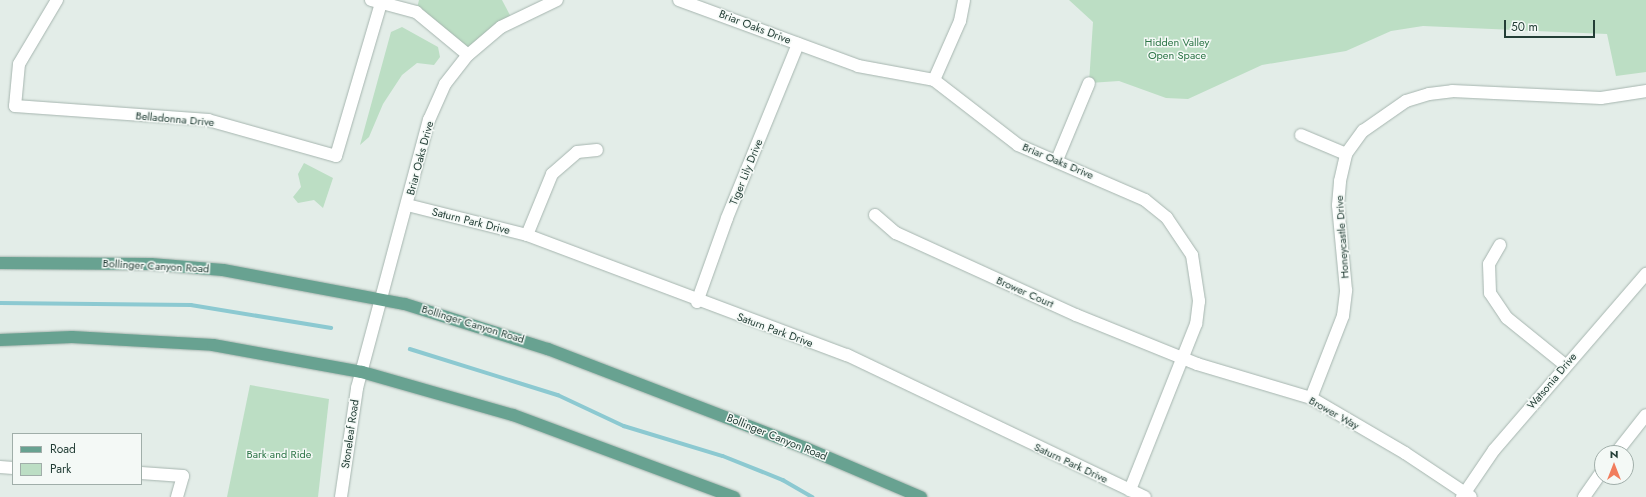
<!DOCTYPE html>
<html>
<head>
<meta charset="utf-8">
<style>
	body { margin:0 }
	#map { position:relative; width:1646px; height:497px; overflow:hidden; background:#e3ede8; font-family:Jost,sans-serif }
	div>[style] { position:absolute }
	.green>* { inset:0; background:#bcdec4 }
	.stream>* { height:3.5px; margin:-1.75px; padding:0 1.75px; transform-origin:1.75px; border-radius:1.75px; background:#8cc9d1 }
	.roads { filter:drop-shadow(0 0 1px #a6b5af) drop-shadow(0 0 1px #a6b5af) }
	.minor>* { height:12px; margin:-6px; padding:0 6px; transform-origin:6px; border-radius:6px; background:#fff }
	.major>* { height:12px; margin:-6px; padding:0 6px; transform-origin:6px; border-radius:6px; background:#68a291 }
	span { translate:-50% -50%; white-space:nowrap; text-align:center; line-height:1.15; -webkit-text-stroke:3px #f4f9f6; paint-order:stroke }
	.street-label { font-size:11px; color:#233e36 }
	.park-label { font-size:11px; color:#2d7547 }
	.legend { position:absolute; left:12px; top:433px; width:130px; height:52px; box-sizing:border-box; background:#f4f9f6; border:1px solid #a0aea9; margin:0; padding:5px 7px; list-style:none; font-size:12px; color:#233e36 }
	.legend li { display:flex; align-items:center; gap:8px; height:20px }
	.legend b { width:20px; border:1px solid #a0aea9 }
	.north { position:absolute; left:1594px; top:445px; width:40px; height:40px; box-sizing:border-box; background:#f4f9f6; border:1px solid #a0aea9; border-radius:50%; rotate:0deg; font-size:11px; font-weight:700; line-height:16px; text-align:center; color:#233e36 }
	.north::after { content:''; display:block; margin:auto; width:14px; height:18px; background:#f17d5d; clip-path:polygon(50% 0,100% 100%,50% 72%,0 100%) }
	.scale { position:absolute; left:1504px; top:20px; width:91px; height:18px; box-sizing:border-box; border:2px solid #233e36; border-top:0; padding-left:5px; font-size:12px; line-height:14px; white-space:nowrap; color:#233e36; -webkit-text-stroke:3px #f4f9f6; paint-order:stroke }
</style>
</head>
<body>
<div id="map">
	<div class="green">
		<div style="clip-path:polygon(419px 0,502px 0,513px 21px,468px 55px,416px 12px)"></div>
		<div style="clip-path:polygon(1069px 0,1646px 0,1646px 72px,1616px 76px,1607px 34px,1423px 26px,1391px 31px,1346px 51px,1262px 65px,1188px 99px,1166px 98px,1119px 81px,1089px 83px,1093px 22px)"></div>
		<div style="clip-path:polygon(402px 27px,438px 47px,440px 57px,434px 65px,417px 63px,402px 75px,383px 104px,369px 137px,360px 145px,391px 32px)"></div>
		<div style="clip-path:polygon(304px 163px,333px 178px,323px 208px,314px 200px,298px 203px,293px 197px,301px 187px,298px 174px)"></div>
		<div style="clip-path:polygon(250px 385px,329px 399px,318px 497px,227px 497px)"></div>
	</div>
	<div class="stream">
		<div style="left:0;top:303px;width:191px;rotate:0.6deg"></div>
		<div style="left:191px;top:305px;width:142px;rotate:9.3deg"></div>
		<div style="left:410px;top:349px;width:155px;rotate:17.3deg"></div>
		<div style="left:558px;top:395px;width:73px;rotate:25.2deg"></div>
		<div style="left:624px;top:426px;width:103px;rotate:16.9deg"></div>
		<div style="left:723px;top:456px;width:65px;rotate:21.8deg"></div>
		<div style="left:783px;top:480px;width:34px;rotate:30deg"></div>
	</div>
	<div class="roads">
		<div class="minor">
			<div style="left:57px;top:0;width:74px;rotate:120.7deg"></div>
			<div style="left:19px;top:64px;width:42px;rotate:95.4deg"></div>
			<div style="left:15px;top:106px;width:194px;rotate:4.1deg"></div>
			<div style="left:208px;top:120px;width:133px;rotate:15.7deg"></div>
			<div style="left:336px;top:156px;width:159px;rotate:-73.6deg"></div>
			<div style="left:371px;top:0;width:47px;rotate:14.9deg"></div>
			<div style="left:416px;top:12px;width:67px;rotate:39.6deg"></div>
			<div style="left:679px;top:0;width:191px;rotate:20.2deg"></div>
			<div style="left:858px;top:66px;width:77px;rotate:10.4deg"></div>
			<div style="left:934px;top:80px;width:106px;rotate:37.7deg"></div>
			<div style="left:1018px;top:145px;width:138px;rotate:23.4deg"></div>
			<div style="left:1145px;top:200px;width:28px;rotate:39deg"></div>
			<div style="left:1167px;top:218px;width:45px;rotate:56deg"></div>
			<div style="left:1192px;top:255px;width:47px;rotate:81.3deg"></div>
			<div style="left:1199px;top:301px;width:23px;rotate:97deg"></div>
			<div style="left:1196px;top:324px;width:179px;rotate:111.7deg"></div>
			<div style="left:934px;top:80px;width:64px;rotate:-66.2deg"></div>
			<div style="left:960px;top:21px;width:21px;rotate:-79deg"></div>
			<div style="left:1301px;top:135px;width:49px;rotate:22.9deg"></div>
			<div style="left:1057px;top:160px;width:83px;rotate:-67.4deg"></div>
			<div style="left:407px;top:205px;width:124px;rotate:14deg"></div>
			<div style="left:527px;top:235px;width:342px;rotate:20.6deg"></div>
			<div style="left:847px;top:355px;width:330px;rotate:25.5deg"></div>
			<div style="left:875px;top:215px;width:28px;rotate:41deg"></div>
			<div style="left:896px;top:233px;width:198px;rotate:24.5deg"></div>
			<div style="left:1076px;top:315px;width:131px;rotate:22deg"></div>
			<div style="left:1197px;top:364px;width:119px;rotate:16.6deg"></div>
			<div style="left:1311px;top:398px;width:109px;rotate:30.3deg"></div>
			<div style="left:1405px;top:453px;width:79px;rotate:33.7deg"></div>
			<div style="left:527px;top:235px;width:66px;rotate:-67.7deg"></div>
			<div style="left:552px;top:174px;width:33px;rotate:-41deg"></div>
			<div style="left:577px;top:152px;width:20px;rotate:-6deg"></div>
			<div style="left:1500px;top:245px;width:22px;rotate:120deg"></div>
			<div style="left:1489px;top:264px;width:29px;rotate:88deg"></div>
			<div style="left:1490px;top:293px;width:30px;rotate:56deg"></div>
			<div style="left:1507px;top:318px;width:75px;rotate:39deg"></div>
			<div style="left:697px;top:302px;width:89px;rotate:-70.3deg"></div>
			<div style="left:727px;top:218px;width:188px;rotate:-67.8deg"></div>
			<div style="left:1311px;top:398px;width:88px;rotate:-68.7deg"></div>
			<div style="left:1343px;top:316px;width:26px;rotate:-83deg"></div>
			<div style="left:1346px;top:290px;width:85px;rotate:-95.4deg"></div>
			<div style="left:1338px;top:205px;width:24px;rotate:-85deg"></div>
			<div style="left:1340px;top:181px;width:28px;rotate:-77deg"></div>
			<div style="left:1346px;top:154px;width:29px;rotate:-54deg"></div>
			<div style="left:1363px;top:131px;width:52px;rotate:-34.9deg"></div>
			<div style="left:1406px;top:101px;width:24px;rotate:-17deg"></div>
			<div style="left:1429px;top:94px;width:23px;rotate:-7deg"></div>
			<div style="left:1452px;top:91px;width:149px;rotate:2.7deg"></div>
			<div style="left:1601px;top:98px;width:46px;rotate:-8.8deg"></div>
			<div style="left:1616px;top:453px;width:48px;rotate:-51.7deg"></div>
			<div style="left:0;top:467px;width:13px;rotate:4deg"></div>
			<div style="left:141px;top:473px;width:42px;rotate:4.1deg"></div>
			<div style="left:183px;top:476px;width:22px;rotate:106deg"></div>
			<div style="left:341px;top:497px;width:110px;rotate:-81.6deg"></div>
			<div style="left:357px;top:388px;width:278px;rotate:-75deg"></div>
			<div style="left:429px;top:120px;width:39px;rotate:-66deg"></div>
			<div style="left:445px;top:84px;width:37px;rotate:-52deg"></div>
			<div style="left:468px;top:55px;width:43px;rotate:-40.3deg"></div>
			<div style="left:501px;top:27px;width:62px;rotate:-25.7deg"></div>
			<div style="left:1462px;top:497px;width:57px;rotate:-55.8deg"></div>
			<div style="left:1494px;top:450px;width:233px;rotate:-49.2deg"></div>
			<div style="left:1584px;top:497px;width:32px;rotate:-55deg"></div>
		</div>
		<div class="major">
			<div style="left:0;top:263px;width:151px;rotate:0.4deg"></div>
			<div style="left:151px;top:264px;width:72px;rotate:4.8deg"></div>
			<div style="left:223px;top:270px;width:185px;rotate:10.6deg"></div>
			<div style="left:405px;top:304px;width:150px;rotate:17.5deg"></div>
			<div style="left:548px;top:349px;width:276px;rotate:21deg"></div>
			<div style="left:806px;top:448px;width:125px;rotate:23.1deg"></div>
			<div style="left:0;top:340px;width:72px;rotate:-2.4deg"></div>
			<div style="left:72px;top:337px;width:141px;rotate:3.2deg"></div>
			<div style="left:213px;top:345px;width:151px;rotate:10.3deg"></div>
			<div style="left:362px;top:372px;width:157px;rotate:15.9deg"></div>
			<div style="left:513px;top:415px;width:236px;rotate:20.4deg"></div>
		</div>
	</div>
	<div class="street-label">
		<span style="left:755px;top:27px;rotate:21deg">Briar Oaks Drive</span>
		<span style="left:175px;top:119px;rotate:5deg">Belladonna Drive</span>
		<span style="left:420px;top:158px;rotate:-75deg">Briar Oaks Drive</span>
		<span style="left:1058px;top:161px;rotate:23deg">Briar Oaks Drive</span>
		<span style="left:746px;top:172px;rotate:-68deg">Tiger Lily Drive</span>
		<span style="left:471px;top:221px;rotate:14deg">Saturn Park Drive</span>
		<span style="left:1342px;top:237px;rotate:-94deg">Honeycastle Drive</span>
		<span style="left:156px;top:266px;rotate:3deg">Bollinger Canyon Road</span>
		<span style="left:1025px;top:292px;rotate:24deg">Brower Court</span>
		<span style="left:473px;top:324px;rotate:17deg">Bollinger Canyon Road</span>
		<span style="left:775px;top:330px;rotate:20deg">Saturn Park Drive</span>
		<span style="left:1552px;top:381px;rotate:-50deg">Watsonia Drive</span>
		<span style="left:1334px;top:413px;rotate:29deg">Brower Way</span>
		<span style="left:350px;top:434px;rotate:-82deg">Stoneleaf Road</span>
		<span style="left:777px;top:437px;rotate:22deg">Bollinger Canyon Road</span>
		<span style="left:1071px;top:463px;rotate:25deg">Saturn Park Drive</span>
	</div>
	<div class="park-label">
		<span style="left:1177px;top:49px">Hidden Valley<br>Open Space</span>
		<span style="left:279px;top:454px">Bark and Ride</span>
	</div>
	<ul class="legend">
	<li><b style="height:5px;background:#68a291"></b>Road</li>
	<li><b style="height:11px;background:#bcdec4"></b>Park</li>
	</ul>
	<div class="north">N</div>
	<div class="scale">50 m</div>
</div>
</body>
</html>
